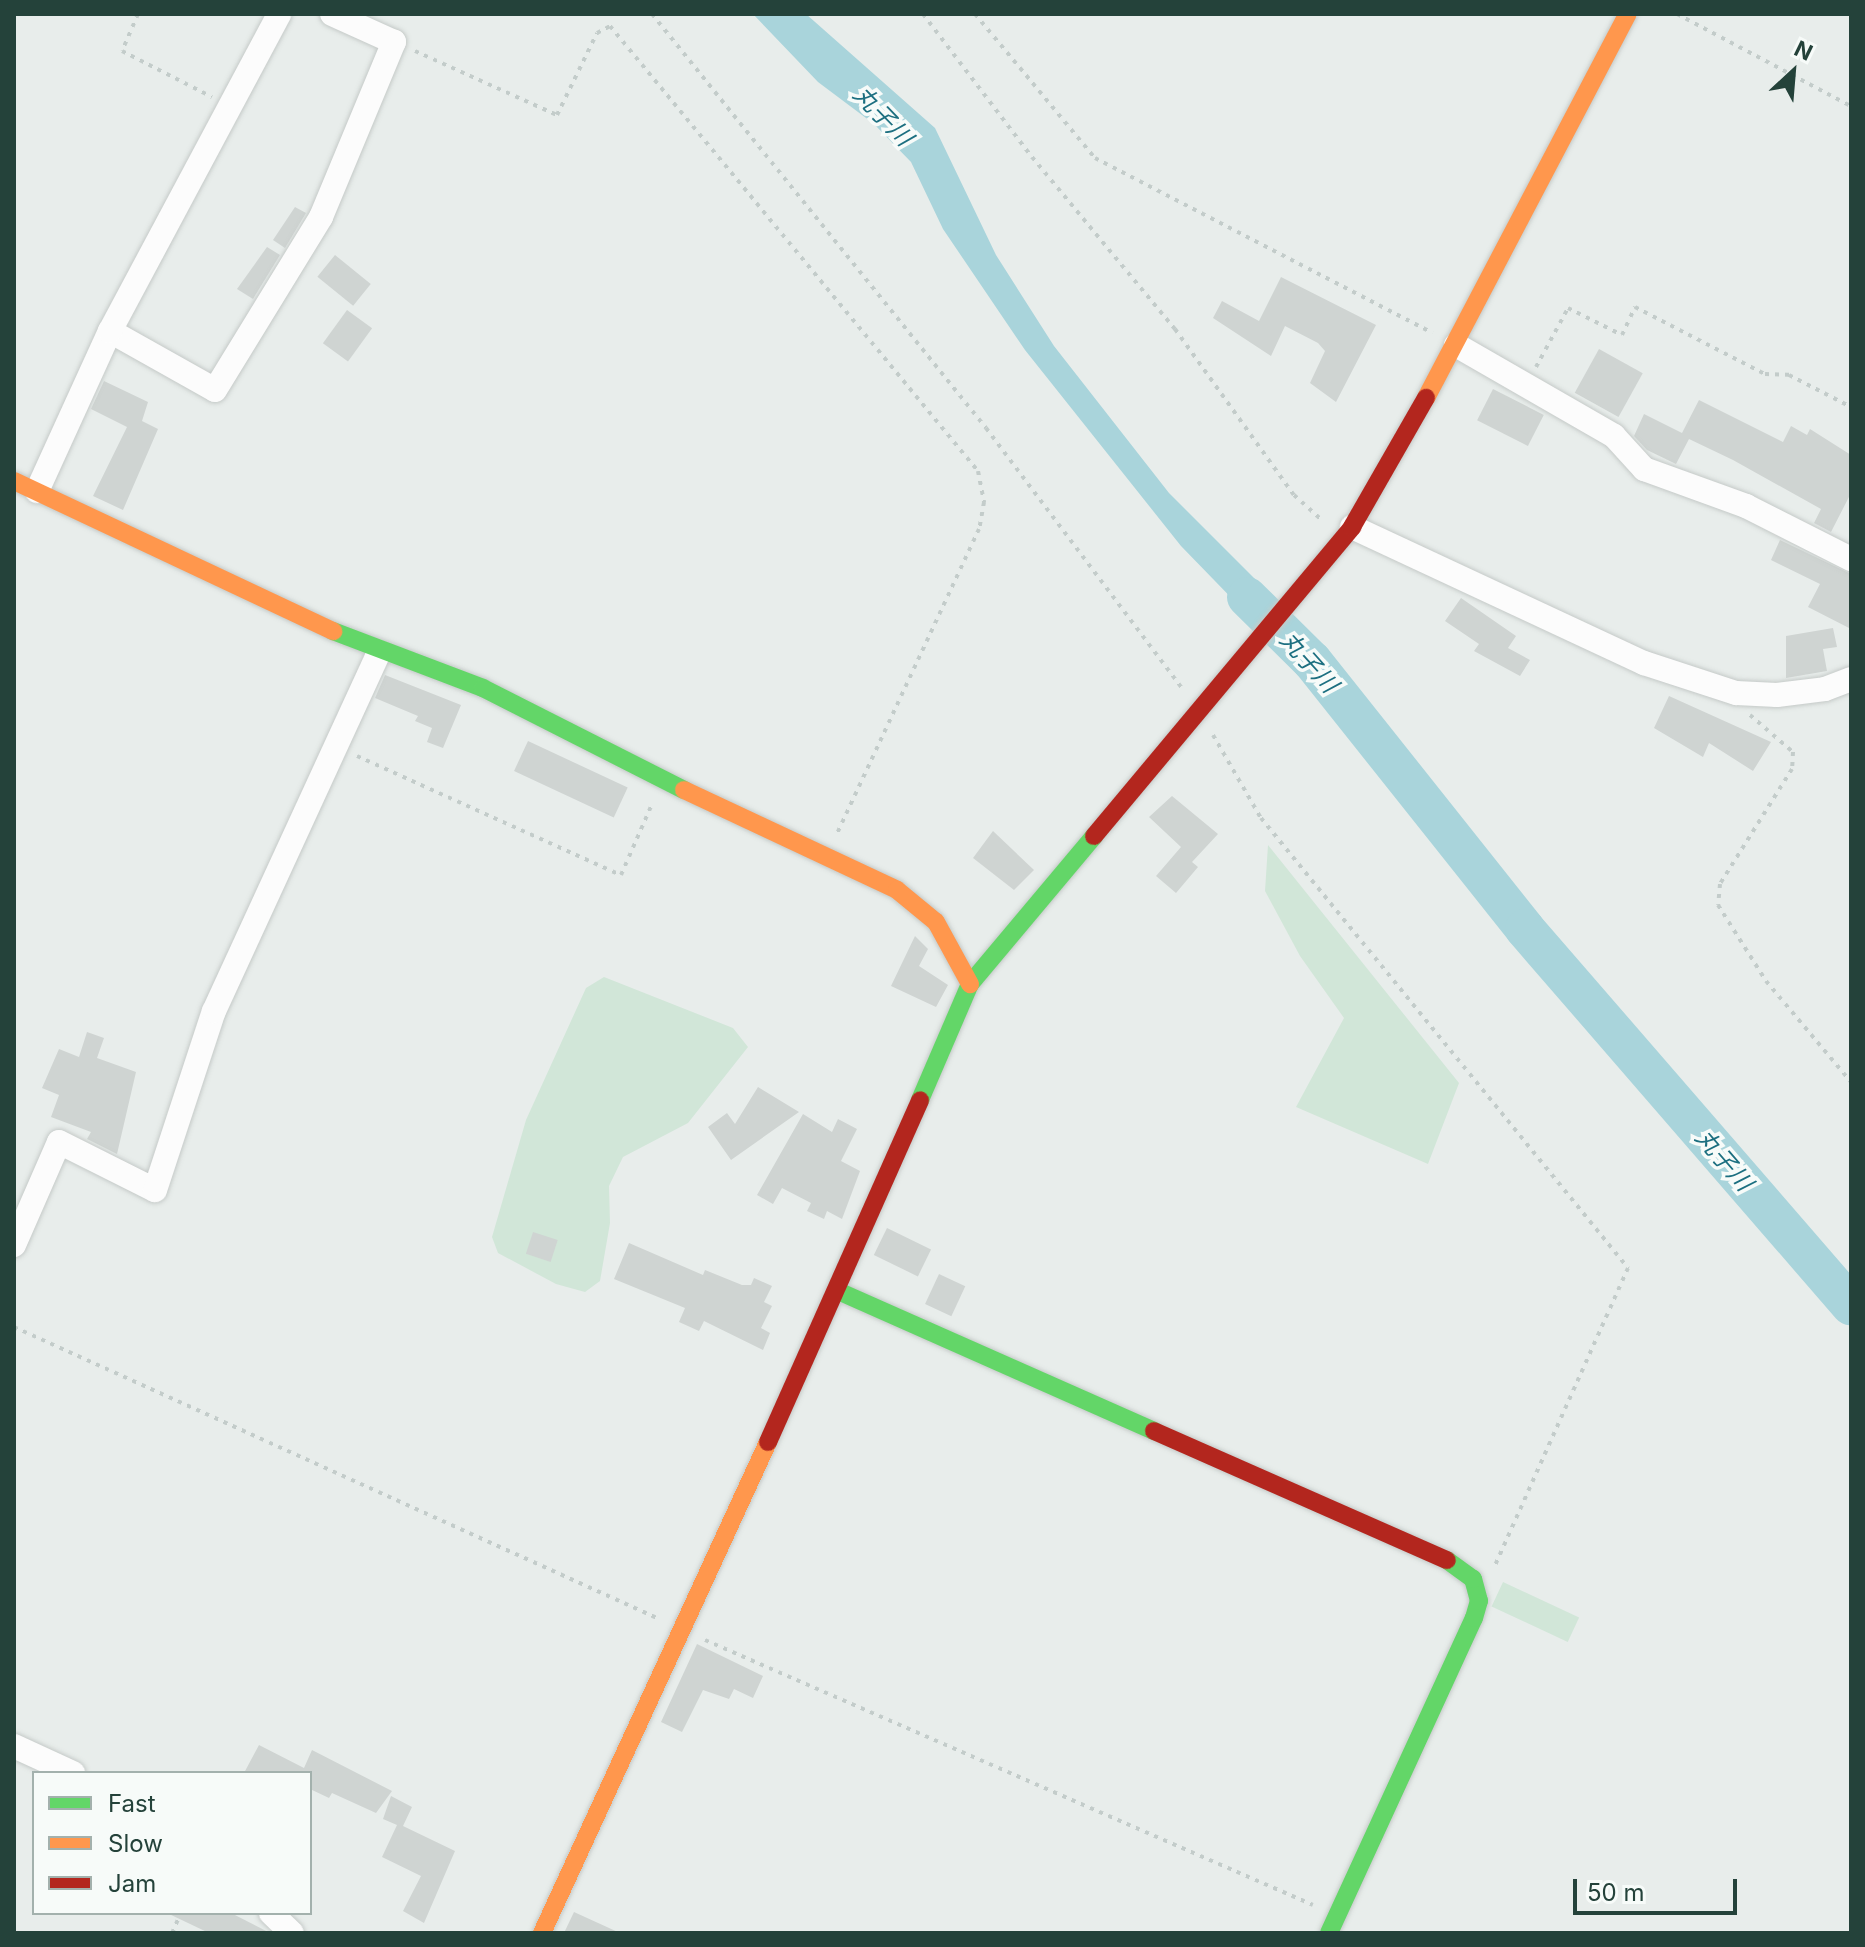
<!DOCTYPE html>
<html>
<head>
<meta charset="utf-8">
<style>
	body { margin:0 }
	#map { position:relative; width:1865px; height:1947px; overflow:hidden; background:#e8edeb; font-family:Inter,"Noto Sans JP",sans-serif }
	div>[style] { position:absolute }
	.green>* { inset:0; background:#d1e6d8; transform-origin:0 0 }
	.water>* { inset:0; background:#a9d4db }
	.river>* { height:40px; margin:-20px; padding:0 20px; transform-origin:20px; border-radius:20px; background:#a9d4db }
	.building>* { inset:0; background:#cfd4d2; transform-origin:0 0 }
	.path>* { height:4px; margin-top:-2px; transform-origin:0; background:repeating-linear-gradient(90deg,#c3ccca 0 4px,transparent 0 10px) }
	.roads { filter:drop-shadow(0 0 2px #c5cac8) drop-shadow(0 0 2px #c5cac8) }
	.street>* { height:24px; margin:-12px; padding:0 12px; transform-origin:12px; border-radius:12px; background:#fcfcfc }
	.fast>* { height:18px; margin:-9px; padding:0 9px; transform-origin:9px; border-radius:9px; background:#63d668 }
	.slow>* { height:18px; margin:-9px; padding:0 9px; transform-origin:9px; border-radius:9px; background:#ff974d }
	.jam>* { height:18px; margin:-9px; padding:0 9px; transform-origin:9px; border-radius:9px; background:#b3261e }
	span { translate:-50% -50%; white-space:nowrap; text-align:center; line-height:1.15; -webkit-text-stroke:7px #f7fbf9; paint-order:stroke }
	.water-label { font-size:24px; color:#1c6f80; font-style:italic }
	.frame { position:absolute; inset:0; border:16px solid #24423a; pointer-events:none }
	.legend { position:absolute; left:32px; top:1771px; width:280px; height:144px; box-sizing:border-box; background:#f7fbf9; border:2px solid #a3b1ad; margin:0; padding:10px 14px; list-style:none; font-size:24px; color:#24423a }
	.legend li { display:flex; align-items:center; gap:16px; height:40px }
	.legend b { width:40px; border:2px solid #a3b1ad }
	.north { position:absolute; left:1753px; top:32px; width:80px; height:80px; -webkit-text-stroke:6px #f7fbf9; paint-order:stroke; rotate:26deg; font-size:22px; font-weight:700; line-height:32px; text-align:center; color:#24423a }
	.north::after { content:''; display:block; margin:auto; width:28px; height:36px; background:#24423a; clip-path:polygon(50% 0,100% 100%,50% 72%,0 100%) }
	.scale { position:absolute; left:1573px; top:1879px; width:164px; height:36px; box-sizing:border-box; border:4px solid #24423a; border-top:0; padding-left:10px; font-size:24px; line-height:28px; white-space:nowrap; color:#24423a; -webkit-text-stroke:6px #f7fbf9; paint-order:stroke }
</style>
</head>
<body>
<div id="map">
	<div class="green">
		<div style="clip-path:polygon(1268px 845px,1459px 1083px,1428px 1164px,1296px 1107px,1344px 1018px,1300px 956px,1265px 891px)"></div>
		<div style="clip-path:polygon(604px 977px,733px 1028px,748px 1047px,688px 1123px,623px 1157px,609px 1186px,610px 1223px,600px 1281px,585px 1292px,556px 1284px,498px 1253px,492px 1237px,526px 1120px,586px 988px)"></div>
		<div style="left:1503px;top:1582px;width:84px;height:27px;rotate:25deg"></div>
	</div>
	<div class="water">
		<div style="clip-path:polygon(753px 14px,806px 14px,935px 128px,996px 255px,1054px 346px,1169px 493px,1298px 622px,1278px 646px,1181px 546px,1025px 350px,943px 229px,911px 162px,874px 124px,818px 82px)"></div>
	</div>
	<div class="river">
		<div style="left:1247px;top:597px;width:91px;rotate:44.6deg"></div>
		<div style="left:1312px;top:661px;width:342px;rotate:51.5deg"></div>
		<div style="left:1525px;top:929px;width:498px;rotate:49.1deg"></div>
	</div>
	<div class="building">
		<div style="clip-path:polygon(295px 207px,306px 213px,285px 248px,273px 240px)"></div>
		<div style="clip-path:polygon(267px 247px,280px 255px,253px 299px,237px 289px)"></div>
		<div style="left:335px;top:255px;width:46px;height:28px;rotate:39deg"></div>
		<div style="clip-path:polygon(1281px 277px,1376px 325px,1336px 402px,1310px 383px,1325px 351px,1318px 343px,1285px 326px,1271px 356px,1213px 318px,1222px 301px,1259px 321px)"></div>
		<div style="left:347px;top:310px;width:31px;height:41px;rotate:36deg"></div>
		<div style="left:1599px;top:349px;width:50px;height:50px;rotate:29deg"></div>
		<div style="clip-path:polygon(104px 381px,148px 402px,142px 421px,158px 429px,123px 510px,93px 496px,127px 427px,91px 409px)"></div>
		<div style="left:1493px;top:389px;width:57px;height:35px;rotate:27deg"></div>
		<div style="clip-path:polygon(1699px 400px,1783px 442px,1791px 426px,1807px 435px,1810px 429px,1851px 455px,1851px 493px,1831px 532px,1814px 523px,1821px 509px,1733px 460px,1689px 439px,1676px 464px,1647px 450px,1634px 436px,1644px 414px,1682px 433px)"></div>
		<div style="clip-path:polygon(1780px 540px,1851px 574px,1851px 629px,1808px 607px,1820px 584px,1771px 560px)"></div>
		<div style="clip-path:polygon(1461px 598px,1516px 636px,1508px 648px,1530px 660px,1520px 676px,1474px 651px,1479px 644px,1445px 621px)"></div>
		<div style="clip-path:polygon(1833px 628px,1837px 647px,1823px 649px,1827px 671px,1786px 678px,1786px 636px)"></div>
		<div style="clip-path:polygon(385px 675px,461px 705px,443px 748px,427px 742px,432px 728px,415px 721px,418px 716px,375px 698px)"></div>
		<div style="clip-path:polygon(1669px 696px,1771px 742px,1753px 771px,1709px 743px,1703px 757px,1654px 728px)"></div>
		<div style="left:528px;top:741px;width:110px;height:33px;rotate:25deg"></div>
		<div style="clip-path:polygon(1172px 796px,1218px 834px,1192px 862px,1198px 867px,1176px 893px,1156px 876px,1181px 847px,1149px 817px)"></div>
		<div style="clip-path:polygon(993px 831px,1034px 870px,1014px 890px,973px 858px)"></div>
		<div style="clip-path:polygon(915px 936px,928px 949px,919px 966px,948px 985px,936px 1007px,891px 986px)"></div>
		<div style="clip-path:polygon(87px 1032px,104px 1038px,97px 1058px,136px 1072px,117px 1154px,87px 1139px,91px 1132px,51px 1117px,59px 1095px,42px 1088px,59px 1049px,79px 1057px)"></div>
		<div style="clip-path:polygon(758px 1087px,799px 1112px,731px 1160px,708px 1127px,727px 1113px,735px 1124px)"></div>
		<div style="clip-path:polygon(803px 1114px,832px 1132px,838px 1119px,857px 1129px,841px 1161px,860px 1171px,842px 1219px,827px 1211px,824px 1219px,807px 1211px,811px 1203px,782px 1188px,773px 1204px,757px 1195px)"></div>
		<div style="left:887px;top:1228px;width:49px;height:30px;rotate:26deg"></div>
		<div style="left:533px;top:1232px;width:26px;height:23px;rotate:18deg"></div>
		<div style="clip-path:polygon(629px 1243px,703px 1275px,705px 1270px,742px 1285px,751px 1285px,754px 1278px,772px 1286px,764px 1302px,772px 1306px,761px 1328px,770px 1333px,763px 1350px,704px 1321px,699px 1331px,679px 1322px,685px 1308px,614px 1279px)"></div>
		<div style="left:939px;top:1274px;width:29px;height:33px;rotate:25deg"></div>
		<div style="clip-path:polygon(697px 1644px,763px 1676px,753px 1698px,734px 1689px,729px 1699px,703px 1690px,682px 1732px,661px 1722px)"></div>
		<div style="clip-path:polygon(259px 1745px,304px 1768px,312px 1750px,392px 1791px,376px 1813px,332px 1793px,329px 1798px,310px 1789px,310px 1773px,244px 1773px)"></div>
		<div style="clip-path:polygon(391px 1796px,412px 1807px,403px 1826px,455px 1851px,424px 1923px,403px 1911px,421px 1876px,382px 1857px,397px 1825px,383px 1819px)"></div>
		<div style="clip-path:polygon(574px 1912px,620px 1933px,564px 1933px)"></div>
		<div style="clip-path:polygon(167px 1913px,231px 1913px,270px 1933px,209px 1933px)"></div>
	</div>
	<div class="path">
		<div style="left:138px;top:14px;width:40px;rotate:113.4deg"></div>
		<div style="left:122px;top:51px;width:101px;rotate:27.1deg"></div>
		<div style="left:652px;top:14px;width:532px;rotate:51.1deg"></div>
		<div style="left:986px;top:428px;width:326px;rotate:53deg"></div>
		<div style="left:923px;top:14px;width:180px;rotate:52.7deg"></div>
		<div style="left:1032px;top:157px;width:224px;rotate:50.3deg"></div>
		<div style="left:1175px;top:329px;width:204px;rotate:54.4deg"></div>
		<div style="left:1294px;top:495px;width:38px;rotate:42deg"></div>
		<div style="left:975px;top:14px;width:187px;rotate:50.2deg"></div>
		<div style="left:1095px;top:158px;width:380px;rotate:27.4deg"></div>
		<div style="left:1677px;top:14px;width:197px;rotate:27.9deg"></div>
		<div style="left:415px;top:51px;width:156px;rotate:24.3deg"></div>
		<div style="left:557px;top:115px;width:91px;rotate:-64deg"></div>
		<div style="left:597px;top:33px;width:15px;rotate:-28deg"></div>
		<div style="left:610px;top:26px;width:577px;rotate:50.41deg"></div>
		<div style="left:978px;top:471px;width:32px;rotate:79deg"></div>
		<div style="left:984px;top:502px;width:27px;rotate:100deg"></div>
		<div style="left:979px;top:529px;width:336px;rotate:115deg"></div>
		<div style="left:1536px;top:367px;width:67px;rotate:-61.5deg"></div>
		<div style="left:1568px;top:308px;width:60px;rotate:26.6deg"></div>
		<div style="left:1622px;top:335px;width:31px;rotate:-65deg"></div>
		<div style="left:1635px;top:307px;width:146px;rotate:27.3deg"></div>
		<div style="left:1765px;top:374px;width:24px;rotate:2deg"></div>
		<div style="left:1789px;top:375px;width:70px;rotate:27.3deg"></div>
		<div style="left:1750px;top:715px;width:57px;rotate:40.7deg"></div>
		<div style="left:1793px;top:752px;width:17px;rotate:93deg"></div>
		<div style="left:1792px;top:769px;width:136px;rotate:122.1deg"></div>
		<div style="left:1720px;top:884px;width:21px;rotate:95deg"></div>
		<div style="left:1718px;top:905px;width:90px;rotate:57.7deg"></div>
		<div style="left:1766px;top:981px;width:132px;rotate:49.9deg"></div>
		<div style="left:1213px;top:735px;width:96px;rotate:60deg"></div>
		<div style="left:1261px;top:818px;width:581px;rotate:50.8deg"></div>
		<div style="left:1628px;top:1268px;width:326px;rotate:114.1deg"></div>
		<div style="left:357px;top:756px;width:290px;rotate:24.3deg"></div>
		<div style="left:621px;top:875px;width:77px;rotate:-66.4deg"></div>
		<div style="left:14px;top:1327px;width:706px;rotate:24.35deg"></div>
		<div style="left:705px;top:1640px;width:663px;rotate:23.55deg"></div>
		<div style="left:172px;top:1933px;width:22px;rotate:-66deg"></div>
	</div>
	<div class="roads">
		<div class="street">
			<div style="left:110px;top:331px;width:120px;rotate:29.3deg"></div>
			<div style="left:215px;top:390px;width:203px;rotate:-58.5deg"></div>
			<div style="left:321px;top:217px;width:190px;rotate:-67.4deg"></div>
			<div style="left:394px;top:42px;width:68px;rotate:-155.7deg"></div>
			<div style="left:1456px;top:345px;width:182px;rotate:29.9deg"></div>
			<div style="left:1614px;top:436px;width:45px;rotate:47.7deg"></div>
			<div style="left:1644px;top:469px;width:109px;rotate:19.9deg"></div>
			<div style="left:1746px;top:506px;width:118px;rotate:26.8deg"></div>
			<div style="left:37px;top:491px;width:176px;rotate:-65.5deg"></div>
			<div style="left:110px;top:331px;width:359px;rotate:-61.9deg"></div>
			<div style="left:1352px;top:527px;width:322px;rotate:25deg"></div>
			<div style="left:1644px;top:663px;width:97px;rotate:18.1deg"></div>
			<div style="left:1736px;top:693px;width:41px;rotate:2.8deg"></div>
			<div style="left:1777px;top:695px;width:48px;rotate:-7.1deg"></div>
			<div style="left:1825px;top:689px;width:28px;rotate:-21deg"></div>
			<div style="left:14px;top:1245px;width:112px;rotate:-66.4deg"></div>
			<div style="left:59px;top:1142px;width:107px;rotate:26.6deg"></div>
			<div style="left:155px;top:1190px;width:188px;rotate:-71.8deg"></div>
			<div style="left:214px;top:1011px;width:395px;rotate:-65.3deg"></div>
			<div style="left:14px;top:1746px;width:65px;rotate:24.6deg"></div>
			<div style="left:271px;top:1913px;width:29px;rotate:44deg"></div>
		</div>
		<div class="fast">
			<div style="left:333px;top:631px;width:160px;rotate:20.8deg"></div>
			<div style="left:483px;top:688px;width:225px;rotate:26.9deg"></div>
			<div style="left:920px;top:1100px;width:126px;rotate:-66.7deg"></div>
			<div style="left:970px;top:984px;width:193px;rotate:-50deg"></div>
			<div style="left:838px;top:1291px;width:346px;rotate:23.9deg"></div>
			<div style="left:1329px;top:1933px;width:347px;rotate:-65.3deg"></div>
			<div style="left:1474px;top:1618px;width:18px;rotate:-74deg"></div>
			<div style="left:1479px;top:1601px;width:23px;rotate:-105deg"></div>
			<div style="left:1473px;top:1579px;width:32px;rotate:-144deg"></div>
		</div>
		<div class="slow">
			<div style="left:1426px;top:398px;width:434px;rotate:-62.3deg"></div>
			<div style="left:14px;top:481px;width:353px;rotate:25.2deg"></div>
			<div style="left:684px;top:790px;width:235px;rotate:25.1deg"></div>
			<div style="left:897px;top:890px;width:50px;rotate:39.4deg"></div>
			<div style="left:936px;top:922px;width:71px;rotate:61.3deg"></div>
			<div style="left:542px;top:1933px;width:541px;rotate:-65.28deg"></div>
		</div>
		<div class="jam">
			<div style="left:1094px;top:836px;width:403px;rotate:-50.1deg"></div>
			<div style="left:1352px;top:527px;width:149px;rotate:-60.2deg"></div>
			<div style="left:1154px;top:1431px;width:320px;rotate:23.8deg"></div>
			<div style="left:768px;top:1442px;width:374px;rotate:-66deg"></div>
		</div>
	</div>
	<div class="water-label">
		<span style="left:883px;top:116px;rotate:46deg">丸子川</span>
		<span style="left:1309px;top:662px;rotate:48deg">丸子川</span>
		<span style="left:1724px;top:1160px;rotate:49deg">丸子川</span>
	</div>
	<div class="frame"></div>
	<ul class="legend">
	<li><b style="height:10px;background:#63d668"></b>Fast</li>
	<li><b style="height:10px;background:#ff974d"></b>Slow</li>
	<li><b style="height:10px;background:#b3261e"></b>Jam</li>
	</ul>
	<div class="north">N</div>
	<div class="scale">50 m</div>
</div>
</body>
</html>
